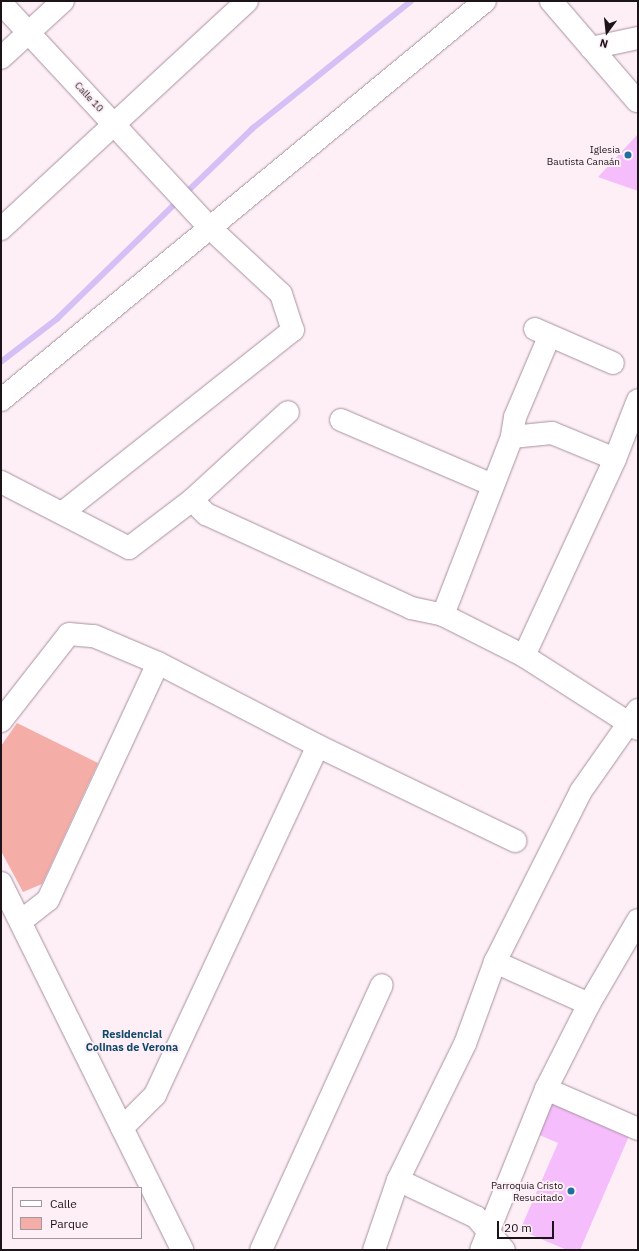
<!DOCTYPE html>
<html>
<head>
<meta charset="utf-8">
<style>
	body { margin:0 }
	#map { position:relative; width:639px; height:1251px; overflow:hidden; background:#feeff7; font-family:"IBM Plex Sans",sans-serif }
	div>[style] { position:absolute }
	.green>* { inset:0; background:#f4ada7 }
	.stream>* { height:5.5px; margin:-2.75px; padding:0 2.75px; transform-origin:2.75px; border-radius:2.75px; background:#d5c0f6 }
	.building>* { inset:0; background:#f5bdfc }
	.roads { filter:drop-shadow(0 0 1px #a8919e) drop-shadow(0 0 1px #a8919e) }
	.minor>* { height:22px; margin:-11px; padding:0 11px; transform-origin:11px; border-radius:11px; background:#fff }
	.dots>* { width:11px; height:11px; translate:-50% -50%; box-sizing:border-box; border:2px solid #feeff7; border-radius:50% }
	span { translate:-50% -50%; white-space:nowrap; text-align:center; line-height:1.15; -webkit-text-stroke:4px #feeff7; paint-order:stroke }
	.street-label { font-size:10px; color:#1c1418 }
	.poi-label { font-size:10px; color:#1c1418 }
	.right { translate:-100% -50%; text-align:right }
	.neighbourhood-label { font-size:11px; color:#104869; font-weight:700 }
	.frame { position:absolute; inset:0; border:2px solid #1c1418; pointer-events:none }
	.legend { position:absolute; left:12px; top:1187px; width:130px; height:52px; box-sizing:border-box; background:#feeff7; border:1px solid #a4979e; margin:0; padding:5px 7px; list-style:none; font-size:12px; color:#1c1418 }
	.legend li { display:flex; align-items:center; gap:8px; height:20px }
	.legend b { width:20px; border:1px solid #a4979e }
	.north { position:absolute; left:587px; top:12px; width:40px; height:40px; -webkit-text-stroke:3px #feeff7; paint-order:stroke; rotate:195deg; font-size:11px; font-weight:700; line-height:16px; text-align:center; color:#1c1418 }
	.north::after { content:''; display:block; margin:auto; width:14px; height:18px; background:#1c1418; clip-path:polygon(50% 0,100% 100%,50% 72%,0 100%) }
	.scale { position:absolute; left:497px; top:1221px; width:57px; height:18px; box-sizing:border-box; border:2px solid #1c1418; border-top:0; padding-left:5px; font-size:12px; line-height:14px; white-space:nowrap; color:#1c1418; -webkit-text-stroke:3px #feeff7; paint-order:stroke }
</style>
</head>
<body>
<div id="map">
	<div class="green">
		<div style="clip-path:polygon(17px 723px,98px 763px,42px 884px,23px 892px,1px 851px,1px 746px)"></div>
	</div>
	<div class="stream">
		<div style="left:185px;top:194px;width:93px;rotate:-44.1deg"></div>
		<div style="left:252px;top:129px;width:204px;rotate:-38.8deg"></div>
		<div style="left:1px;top:362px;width:71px;rotate:-37.5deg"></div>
		<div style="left:57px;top:319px;width:170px;rotate:-44.3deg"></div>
	</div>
	<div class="building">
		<div style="clip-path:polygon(638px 134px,638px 191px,598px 177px)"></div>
		<div style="clip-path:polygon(550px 1102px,629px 1136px,580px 1250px,567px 1250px,520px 1230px,558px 1143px,537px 1134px)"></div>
	</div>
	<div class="roads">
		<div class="minor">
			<div style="left:551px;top:1px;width:132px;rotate:49.3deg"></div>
			<div style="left:1px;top:3px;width:306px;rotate:47.1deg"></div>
			<div style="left:209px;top:227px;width:98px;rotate:42.9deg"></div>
			<div style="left:281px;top:294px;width:38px;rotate:72deg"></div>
			<div style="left:293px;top:330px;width:293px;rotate:141.6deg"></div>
			<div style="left:591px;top:48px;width:48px;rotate:-12deg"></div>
			<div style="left:1px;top:58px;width:84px;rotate:-42.6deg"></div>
			<div style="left:1px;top:229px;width:335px;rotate:-42.8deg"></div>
			<div style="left:535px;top:329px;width:85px;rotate:23.6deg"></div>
			<div style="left:549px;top:337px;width:87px;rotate:113deg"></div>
			<div style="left:515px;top:417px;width:20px;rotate:99deg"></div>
			<div style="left:512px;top:437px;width:191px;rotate:111.2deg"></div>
			<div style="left:443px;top:615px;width:91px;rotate:26.8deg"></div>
			<div style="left:524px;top:656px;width:135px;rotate:32.6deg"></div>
			<div style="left:1px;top:400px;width:627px;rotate:-39.5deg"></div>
			<div style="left:341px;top:420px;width:165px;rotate:23.2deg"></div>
			<div style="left:512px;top:437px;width:40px;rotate:-5.7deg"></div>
			<div style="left:552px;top:433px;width:68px;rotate:22.4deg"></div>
			<div style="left:1px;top:482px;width:144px;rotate:27.3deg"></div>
			<div style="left:129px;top:548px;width:79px;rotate:-37.3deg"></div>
			<div style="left:192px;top:500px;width:130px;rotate:-42.5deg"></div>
			<div style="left:192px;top:500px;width:20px;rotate:45deg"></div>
			<div style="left:206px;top:514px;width:226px;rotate:24.6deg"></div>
			<div style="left:411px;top:608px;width:33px;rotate:12deg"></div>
			<div style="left:524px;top:656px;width:217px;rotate:-65.2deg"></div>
			<div style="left:615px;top:459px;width:63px;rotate:-68.7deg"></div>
			<div style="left:1px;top:721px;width:110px;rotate:-52deg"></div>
			<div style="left:69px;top:634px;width:25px;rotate:5deg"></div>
			<div style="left:94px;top:636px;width:69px;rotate:22.9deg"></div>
			<div style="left:158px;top:663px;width:180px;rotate:27.4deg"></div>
			<div style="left:318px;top:746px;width:219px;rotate:25.7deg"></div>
			<div style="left:1px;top:883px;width:409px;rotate:63.7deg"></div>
			<div style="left:21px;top:921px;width:34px;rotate:-38deg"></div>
			<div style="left:48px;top:900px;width:261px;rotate:-65.1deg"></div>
			<div style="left:495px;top:962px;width:103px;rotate:24.1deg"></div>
			<div style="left:546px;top:1089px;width:100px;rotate:23.5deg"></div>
			<div style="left:122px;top:1128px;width:47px;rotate:-45deg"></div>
			<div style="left:155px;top:1095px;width:385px;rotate:-65deg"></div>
			<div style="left:398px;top:1180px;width:86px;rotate:25.4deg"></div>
			<div style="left:476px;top:1217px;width:43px;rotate:49.7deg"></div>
			<div style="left:261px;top:1250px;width:291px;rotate:-65.5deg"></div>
			<div style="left:374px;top:1250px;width:74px;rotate:-71.1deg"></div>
			<div style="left:398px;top:1180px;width:152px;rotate:-63.8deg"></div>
			<div style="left:465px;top:1044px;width:87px;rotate:-69.9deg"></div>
			<div style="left:495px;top:962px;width:191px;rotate:-63.3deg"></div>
			<div style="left:581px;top:791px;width:99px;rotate:-54.9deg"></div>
			<div style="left:481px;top:1250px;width:174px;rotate:-68deg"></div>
			<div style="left:546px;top:1089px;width:95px;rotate:-63.2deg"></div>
			<div style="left:589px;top:1004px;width:97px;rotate:-59.7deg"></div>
		</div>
	</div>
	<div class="dots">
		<div style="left:628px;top:155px;background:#1e6fa0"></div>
		<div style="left:571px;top:1191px;background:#1e6fa0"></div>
	</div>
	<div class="street-label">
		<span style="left:89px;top:97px;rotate:47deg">Calle 10</span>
	</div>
	<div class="poi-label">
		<span class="right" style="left:620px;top:155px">Iglesia<br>Bautista Canaán</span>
		<span class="right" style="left:563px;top:1191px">Parroquia Cristo<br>Resucitado</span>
	</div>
	<div class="neighbourhood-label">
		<span style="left:132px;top:1041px">Residencial<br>Colinas de Verona</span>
	</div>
	<div class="frame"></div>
	<ul class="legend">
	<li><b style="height:5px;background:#fff"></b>Calle</li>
	<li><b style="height:11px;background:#f4ada7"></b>Parque</li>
	</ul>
	<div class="north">N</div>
	<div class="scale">20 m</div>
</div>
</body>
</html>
